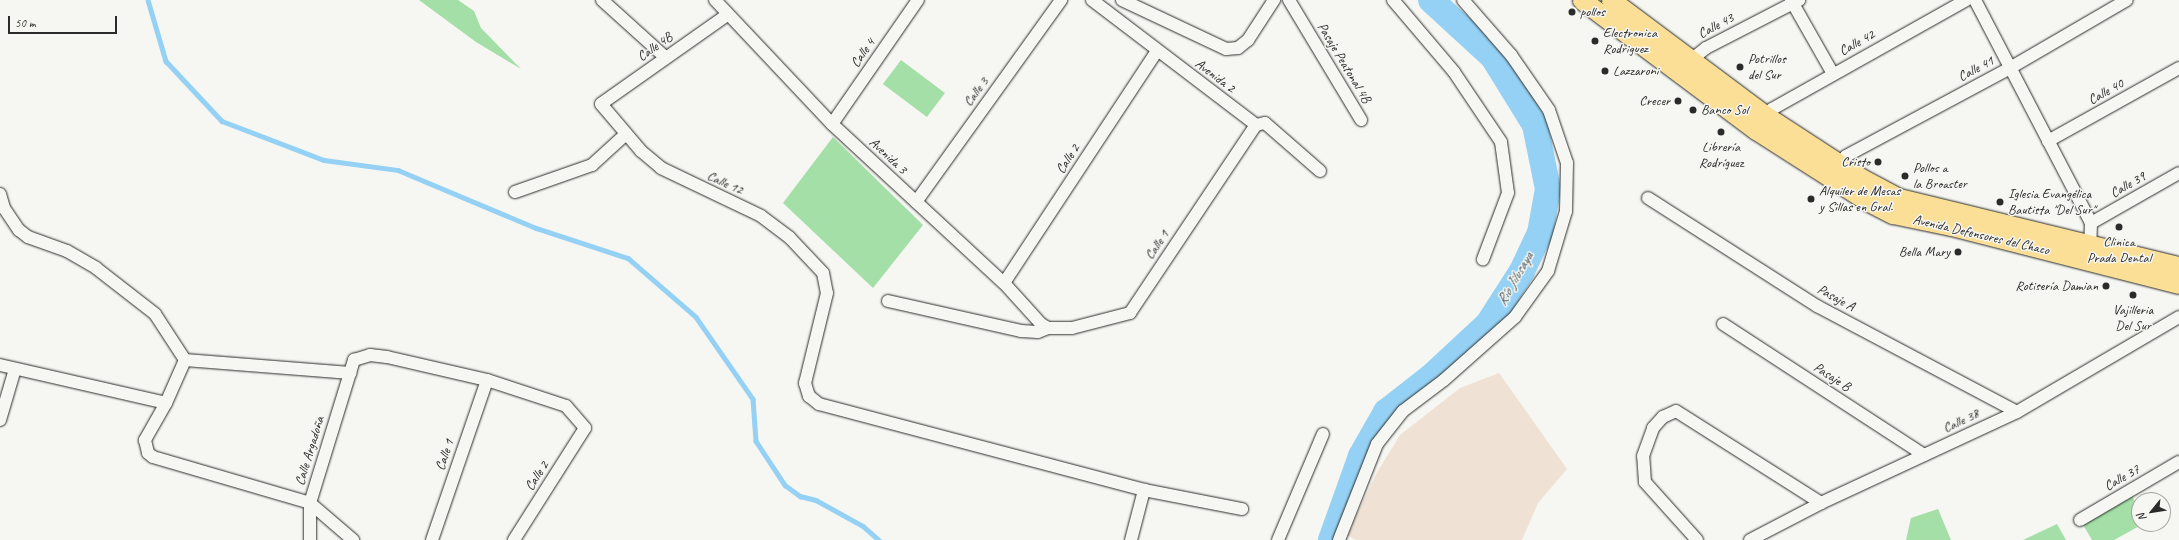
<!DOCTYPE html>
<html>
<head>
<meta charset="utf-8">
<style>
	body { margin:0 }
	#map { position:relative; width:2179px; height:540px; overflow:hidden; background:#f6f6f2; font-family:Caveat,sans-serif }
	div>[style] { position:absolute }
	.built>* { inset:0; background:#efe2d5 }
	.green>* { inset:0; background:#a3dfa6; transform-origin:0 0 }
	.stream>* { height:4.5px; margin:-2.25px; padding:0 2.25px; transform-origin:2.25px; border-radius:2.25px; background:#94d1f4 }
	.river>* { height:26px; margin:-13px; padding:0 13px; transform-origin:13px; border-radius:13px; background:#94d1f4 }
	.roads { filter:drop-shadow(0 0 1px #2b2b2b) drop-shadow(0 0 1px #2b2b2b) }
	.street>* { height:12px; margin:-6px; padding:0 6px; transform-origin:6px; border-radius:6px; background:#f6f6f2 }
	.primary>* { height:19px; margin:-9.5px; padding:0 9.5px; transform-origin:9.5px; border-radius:9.5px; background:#fbdf96 }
	.dots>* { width:11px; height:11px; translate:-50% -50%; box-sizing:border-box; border:2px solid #f6f6f2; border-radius:50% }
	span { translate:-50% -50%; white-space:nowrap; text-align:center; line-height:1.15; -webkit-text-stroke:3px #f6f6f2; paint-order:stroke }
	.poi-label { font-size:14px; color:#2b2b2b }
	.left { translate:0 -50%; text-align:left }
	.right { translate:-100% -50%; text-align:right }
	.street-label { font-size:14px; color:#2b2b2b }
	.water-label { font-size:15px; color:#45545d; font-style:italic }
	.north { position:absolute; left:2131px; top:492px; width:40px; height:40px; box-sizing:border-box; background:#f6f6f2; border:1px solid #a5a5a2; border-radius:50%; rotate:240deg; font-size:11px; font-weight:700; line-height:16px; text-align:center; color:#2b2b2b }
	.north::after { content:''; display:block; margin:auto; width:14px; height:18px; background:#2b2b2b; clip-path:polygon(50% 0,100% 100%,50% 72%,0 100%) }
	.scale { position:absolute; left:8px; top:16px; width:109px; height:18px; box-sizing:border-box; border:2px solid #2b2b2b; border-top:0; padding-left:5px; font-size:12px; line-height:14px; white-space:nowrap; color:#2b2b2b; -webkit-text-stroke:3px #f6f6f2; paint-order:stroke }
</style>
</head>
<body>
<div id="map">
	<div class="built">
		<div style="clip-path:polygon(1499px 373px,1567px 469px,1538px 503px,1522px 540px,1356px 540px,1347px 535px,1376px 474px,1400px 435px,1460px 388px)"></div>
	</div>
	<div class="green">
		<div style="clip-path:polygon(419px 0,458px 0,474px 11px,481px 28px,521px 69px,476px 42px)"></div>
		<div style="left:901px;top:60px;width:55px;height:30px;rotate:37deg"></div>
		<div style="clip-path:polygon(833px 137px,923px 225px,873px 288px,783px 203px)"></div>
		<div style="clip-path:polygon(2132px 496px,2139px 509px,2139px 524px,2143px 524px,2114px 540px,2092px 540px,2082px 523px)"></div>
		<div style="clip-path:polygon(1938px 509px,1951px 540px,1906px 540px,1911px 518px)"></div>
		<div style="clip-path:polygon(2057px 524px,2066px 540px,2023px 540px)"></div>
	</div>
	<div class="stream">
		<div style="left:148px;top:0;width:64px;rotate:73.6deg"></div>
		<div style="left:166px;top:61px;width:82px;rotate:47deg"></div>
		<div style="left:222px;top:121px;width:109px;rotate:20.9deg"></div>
		<div style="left:324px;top:160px;width:75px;rotate:7.7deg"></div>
		<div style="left:398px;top:170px;width:150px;rotate:22.8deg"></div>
		<div style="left:536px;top:228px;width:97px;rotate:18.1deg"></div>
		<div style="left:628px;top:258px;width:90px;rotate:40.9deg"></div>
		<div style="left:696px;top:317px;width:100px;rotate:55.2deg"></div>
		<div style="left:753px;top:399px;width:42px;rotate:85.9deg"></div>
		<div style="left:756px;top:441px;width:53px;rotate:56.6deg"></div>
		<div style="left:785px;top:485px;width:19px;rotate:36deg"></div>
		<div style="left:800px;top:496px;width:16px;rotate:14deg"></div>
		<div style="left:816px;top:500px;width:54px;rotate:29deg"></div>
		<div style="left:863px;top:526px;width:21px;rotate:41deg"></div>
	</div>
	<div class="river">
		<div style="left:1331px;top:540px;width:89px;rotate:-70.3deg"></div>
		<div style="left:1361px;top:456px;width:51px;rotate:-60.4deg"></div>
		<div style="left:1386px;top:412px;width:58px;rotate:-38deg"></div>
		<div style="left:1432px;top:376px;width:76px;rotate:-42.9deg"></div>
		<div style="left:1488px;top:324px;width:63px;rotate:-57.3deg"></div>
		<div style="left:1522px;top:271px;width:42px;rotate:-64.7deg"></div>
		<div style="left:1540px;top:233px;width:45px;rotate:-79.7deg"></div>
		<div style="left:1548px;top:189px;width:65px;rotate:-101.5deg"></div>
		<div style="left:1535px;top:125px;width:80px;rotate:-121.7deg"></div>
		<div style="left:1493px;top:57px;width:84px;rotate:-137.4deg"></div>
	</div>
	<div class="roads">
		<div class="street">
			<div style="left:602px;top:0;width:85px;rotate:42.1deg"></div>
			<div style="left:715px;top:0;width:170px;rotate:46.7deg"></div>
			<div style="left:832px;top:124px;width:234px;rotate:42.8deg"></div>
			<div style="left:1004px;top:283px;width:55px;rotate:47.9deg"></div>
			<div style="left:1041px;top:324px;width:8px;rotate:30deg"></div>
			<div style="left:1048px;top:328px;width:24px"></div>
			<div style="left:1072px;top:328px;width:60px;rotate:-14.5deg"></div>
			<div style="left:1130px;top:313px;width:226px;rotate:-56.2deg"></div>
			<div style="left:1092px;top:0;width:206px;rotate:37.3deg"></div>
			<div style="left:1256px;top:125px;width:9px;rotate:-13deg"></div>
			<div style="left:1265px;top:123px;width:73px;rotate:41.1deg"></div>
			<div style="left:1122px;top:0;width:115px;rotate:25.2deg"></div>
			<div style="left:1226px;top:49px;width:12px;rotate:-5deg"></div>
			<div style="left:1238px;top:48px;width:13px;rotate:-39deg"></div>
			<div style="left:1248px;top:40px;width:48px;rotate:-57deg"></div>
			<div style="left:1289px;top:0;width:140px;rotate:59deg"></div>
			<div style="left:1393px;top:0;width:94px;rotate:49.7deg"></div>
			<div style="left:1454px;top:72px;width:84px;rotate:56.1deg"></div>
			<div style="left:1501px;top:142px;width:51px;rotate:82.2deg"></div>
			<div style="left:1508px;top:193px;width:71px;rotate:110.7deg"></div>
			<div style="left:1791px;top:0;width:85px;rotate:60.4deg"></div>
			<div style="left:1975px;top:0;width:251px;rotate:62.5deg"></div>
			<div style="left:2091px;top:223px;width:27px;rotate:92deg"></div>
			<div style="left:727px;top:15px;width:154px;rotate:144.8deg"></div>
			<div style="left:601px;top:104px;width:62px;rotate:49.6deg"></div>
			<div style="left:641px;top:151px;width:26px;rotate:40deg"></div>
			<div style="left:661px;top:168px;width:111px;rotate:25.6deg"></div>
			<div style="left:761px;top:216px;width:36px;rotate:37deg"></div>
			<div style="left:790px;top:238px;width:48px;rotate:46.7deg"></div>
			<div style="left:823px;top:273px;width:20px;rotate:79deg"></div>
			<div style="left:827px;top:293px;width:93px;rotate:103.7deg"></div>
			<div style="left:805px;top:383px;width:14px;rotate:73deg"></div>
			<div style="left:809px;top:396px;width:13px;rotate:39deg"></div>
			<div style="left:819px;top:404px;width:336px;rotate:14.8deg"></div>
			<div style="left:1144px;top:490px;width:100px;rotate:11deg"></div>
			<div style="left:1691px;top:60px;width:19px;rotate:-39deg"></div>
			<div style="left:1706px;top:48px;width:105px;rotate:-27.3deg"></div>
			<div style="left:1766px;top:116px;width:9px;rotate:-49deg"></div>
			<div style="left:1772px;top:109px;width:223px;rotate:-29.3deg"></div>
			<div style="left:832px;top:124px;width:151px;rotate:-55.3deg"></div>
			<div style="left:2048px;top:141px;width:150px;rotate:-29.1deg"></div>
			<div style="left:1841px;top:165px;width:10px;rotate:-61deg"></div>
			<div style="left:1846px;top:156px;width:186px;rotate:-28.2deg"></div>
			<div style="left:2010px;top:68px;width:135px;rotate:-30.2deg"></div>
			<div style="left:515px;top:192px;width:82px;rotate:-19.3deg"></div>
			<div style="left:592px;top:165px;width:46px;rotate:-42.4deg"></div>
			<div style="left:0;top:194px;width:15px;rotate:74deg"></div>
			<div style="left:4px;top:208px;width:27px;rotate:56deg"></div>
			<div style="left:19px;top:230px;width:11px;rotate:38deg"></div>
			<div style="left:28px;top:237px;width:41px;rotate:19.7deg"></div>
			<div style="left:67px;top:251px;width:34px;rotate:30deg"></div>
			<div style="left:96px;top:268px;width:75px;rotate:37.9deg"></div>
			<div style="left:155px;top:314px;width:55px;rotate:56.9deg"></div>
			<div style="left:1648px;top:198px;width:201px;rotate:32.6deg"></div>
			<div style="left:1817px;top:306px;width:226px;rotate:27.9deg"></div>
			<div style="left:916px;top:202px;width:249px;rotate:-54.3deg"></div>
			<div style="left:2091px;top:223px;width:101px;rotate:-29.6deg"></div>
			<div style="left:1004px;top:283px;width:278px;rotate:-56.6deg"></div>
			<div style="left:888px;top:301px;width:136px;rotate:12.7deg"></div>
			<div style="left:1021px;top:331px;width:17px;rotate:3deg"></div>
			<div style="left:1038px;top:332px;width:11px;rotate:-22deg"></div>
			<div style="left:1723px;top:324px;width:240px;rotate:33.1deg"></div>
			<div style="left:185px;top:360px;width:166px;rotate:4.5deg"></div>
			<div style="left:350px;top:373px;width:14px;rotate:-73deg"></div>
			<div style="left:354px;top:360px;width:17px;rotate:-17deg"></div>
			<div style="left:370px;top:355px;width:17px;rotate:7deg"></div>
			<div style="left:387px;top:357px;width:103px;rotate:13deg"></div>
			<div style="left:487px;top:380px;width:83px;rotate:18.2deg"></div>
			<div style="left:566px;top:406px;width:29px;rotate:49deg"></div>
			<div style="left:585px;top:428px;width:133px;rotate:122.4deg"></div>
			<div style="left:185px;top:360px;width:47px;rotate:113.8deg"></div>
			<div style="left:166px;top:403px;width:43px;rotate:119.6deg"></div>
			<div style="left:145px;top:440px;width:13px;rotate:77deg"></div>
			<div style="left:148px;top:453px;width:6px;rotate:39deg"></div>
			<div style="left:153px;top:457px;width:164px;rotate:16.3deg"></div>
			<div style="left:310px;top:503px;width:57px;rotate:40.7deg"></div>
			<div style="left:0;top:365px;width:170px;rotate:12.9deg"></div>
			<div style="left:0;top:420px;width:53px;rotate:-73.6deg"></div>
			<div style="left:2080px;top:520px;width:115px;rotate:-30.4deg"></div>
			<div style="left:310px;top:540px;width:37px;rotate:-90deg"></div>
			<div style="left:310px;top:503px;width:136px;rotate:-72.9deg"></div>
			<div style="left:432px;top:540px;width:169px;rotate:-71deg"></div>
			<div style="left:1131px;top:540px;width:52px;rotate:-75.4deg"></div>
			<div style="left:1278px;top:540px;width:115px;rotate:-67deg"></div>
			<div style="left:1339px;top:540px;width:103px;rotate:-68.4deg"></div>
			<div style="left:1377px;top:444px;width:42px;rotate:-51.8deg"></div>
			<div style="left:1403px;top:411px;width:51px;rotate:-37.1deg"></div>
			<div style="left:1444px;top:380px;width:95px;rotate:-41.6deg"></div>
			<div style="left:1515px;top:317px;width:57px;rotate:-54.3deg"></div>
			<div style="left:1548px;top:271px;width:63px;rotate:-73.3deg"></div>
			<div style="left:1566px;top:211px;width:48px;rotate:-88.8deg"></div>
			<div style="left:1567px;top:163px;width:56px;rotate:-108.8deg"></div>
			<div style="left:1549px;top:110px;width:67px;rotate:-124.6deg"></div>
			<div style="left:1511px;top:55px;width:73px;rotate:-131.1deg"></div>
			<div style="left:1697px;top:540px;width:78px;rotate:-131.9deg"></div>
			<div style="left:1645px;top:482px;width:26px;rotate:-94deg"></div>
			<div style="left:1643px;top:456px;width:30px;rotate:-70deg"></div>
			<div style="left:1653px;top:428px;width:15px;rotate:-48deg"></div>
			<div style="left:1663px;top:417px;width:14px;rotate:-25deg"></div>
			<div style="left:1676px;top:411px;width:172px;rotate:32.4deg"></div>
			<div style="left:1750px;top:540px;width:80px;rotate:-27.5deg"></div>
			<div style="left:1821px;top:503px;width:216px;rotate:-24.9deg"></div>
			<div style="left:2017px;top:412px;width:188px;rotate:-30.4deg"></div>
		</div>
		<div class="primary">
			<div style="left:1582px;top:0;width:217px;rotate:36.8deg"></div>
			<div style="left:1756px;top:130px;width:132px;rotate:32.6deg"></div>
			<div style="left:1867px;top:201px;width:29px;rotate:27deg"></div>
			<div style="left:1893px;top:214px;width:59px;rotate:11.7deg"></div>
			<div style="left:1951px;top:226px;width:235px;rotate:14.3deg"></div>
			<div style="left:1611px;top:0;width:194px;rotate:36.8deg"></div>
			<div style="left:1766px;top:116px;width:113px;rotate:33.1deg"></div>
			<div style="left:1861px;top:178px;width:43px;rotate:27.8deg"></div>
			<div style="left:1899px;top:198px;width:288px;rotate:13.7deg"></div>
		</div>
	</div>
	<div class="dots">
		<div style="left:1572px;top:12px;background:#2b2b2b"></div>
		<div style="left:1595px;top:41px;background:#2b2b2b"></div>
		<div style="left:1740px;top:67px;background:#2b2b2b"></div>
		<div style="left:1605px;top:71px;background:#2b2b2b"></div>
		<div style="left:1678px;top:101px;background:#2b2b2b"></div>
		<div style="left:1693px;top:110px;background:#2b2b2b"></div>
		<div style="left:1721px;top:132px;background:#2b2b2b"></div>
		<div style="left:1878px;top:162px;background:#2b2b2b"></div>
		<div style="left:1905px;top:176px;background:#2b2b2b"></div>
		<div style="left:1811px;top:199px;background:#2b2b2b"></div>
		<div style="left:2000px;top:202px;background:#2b2b2b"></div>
		<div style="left:2119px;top:227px;background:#2b2b2b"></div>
		<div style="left:1958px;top:252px;background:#2b2b2b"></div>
		<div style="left:2106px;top:286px;background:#2b2b2b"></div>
		<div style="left:2133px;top:295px;background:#2b2b2b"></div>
	</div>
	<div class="poi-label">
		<span class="left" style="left:1580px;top:12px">pollos</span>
		<span class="left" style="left:1603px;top:41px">Electronica<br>Rodriguez</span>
		<span class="left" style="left:1748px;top:67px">Potrillos<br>del Sur</span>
		<span class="left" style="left:1613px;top:71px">Lazzaroni</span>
		<span class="right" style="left:1670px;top:101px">Crecer</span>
		<span class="left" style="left:1701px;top:110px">Banco Sol</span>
		<span style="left:1721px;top:155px">Librería<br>Rodríguez</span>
		<span class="right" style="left:1870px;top:162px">Cristo</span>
		<span class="left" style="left:1913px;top:176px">Pollos a<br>la Broaster</span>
		<span class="left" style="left:1819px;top:199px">Alquiler de Mesas<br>y Sillas en Gral.</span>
		<span class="left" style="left:2008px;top:202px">Iglesia Evangélica<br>Bautista "Del Sur"</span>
		<span style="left:2119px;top:250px">Clinica<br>Prada Dental</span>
		<span class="right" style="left:1950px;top:252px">Bella Mary</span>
		<span class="right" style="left:2098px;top:286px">Rotisería Damian</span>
		<span style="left:2133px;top:318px">Vajilleria<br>Del Sur</span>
	</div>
	<div class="street-label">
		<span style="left:1716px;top:26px;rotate:-28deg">Calle 43</span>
		<span style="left:1857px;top:43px;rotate:-29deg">Calle 42</span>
		<span style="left:655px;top:47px;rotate:-35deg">Calle 4B</span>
		<span style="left:863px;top:53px;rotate:-55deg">Calle 4</span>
		<span style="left:1344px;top:63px;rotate:59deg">Pasaje Peatonal 4B</span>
		<span style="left:1976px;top:69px;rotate:-28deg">Calle 41</span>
		<span style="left:1215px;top:76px;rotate:37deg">Avenida 2</span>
		<span style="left:976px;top:92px;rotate:-54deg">Calle 3</span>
		<span style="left:2106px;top:92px;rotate:-29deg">Calle 40</span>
		<span style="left:888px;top:156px;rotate:43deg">Avenida 3</span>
		<span style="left:1068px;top:159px;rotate:-57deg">Calle 2</span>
		<span style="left:725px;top:183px;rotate:25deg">Calle 12</span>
		<span style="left:2128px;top:185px;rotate:-30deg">Calle 39</span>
		<span style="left:1981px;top:235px;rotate:13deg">Avenida Defensores del Chaco</span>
		<span style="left:1157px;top:245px;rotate:-56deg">Calle 1</span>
		<span style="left:1836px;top:298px;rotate:29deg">Pasaje A</span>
		<span style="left:1832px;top:377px;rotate:33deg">Pasaje B</span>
		<span style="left:1961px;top:421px;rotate:-25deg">Calle 38</span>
		<span style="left:310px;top:451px;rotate:-73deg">Calle Argadoña</span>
		<span style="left:445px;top:455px;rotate:-71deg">Calle 1</span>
		<span style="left:537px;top:476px;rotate:-57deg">Calle 2</span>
		<span style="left:2122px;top:478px;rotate:-30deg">Calle 37</span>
	</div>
	<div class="water-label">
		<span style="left:1515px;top:279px;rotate:-60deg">Río Jilusaya</span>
	</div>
	<div class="north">N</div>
	<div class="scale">50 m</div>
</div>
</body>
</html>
